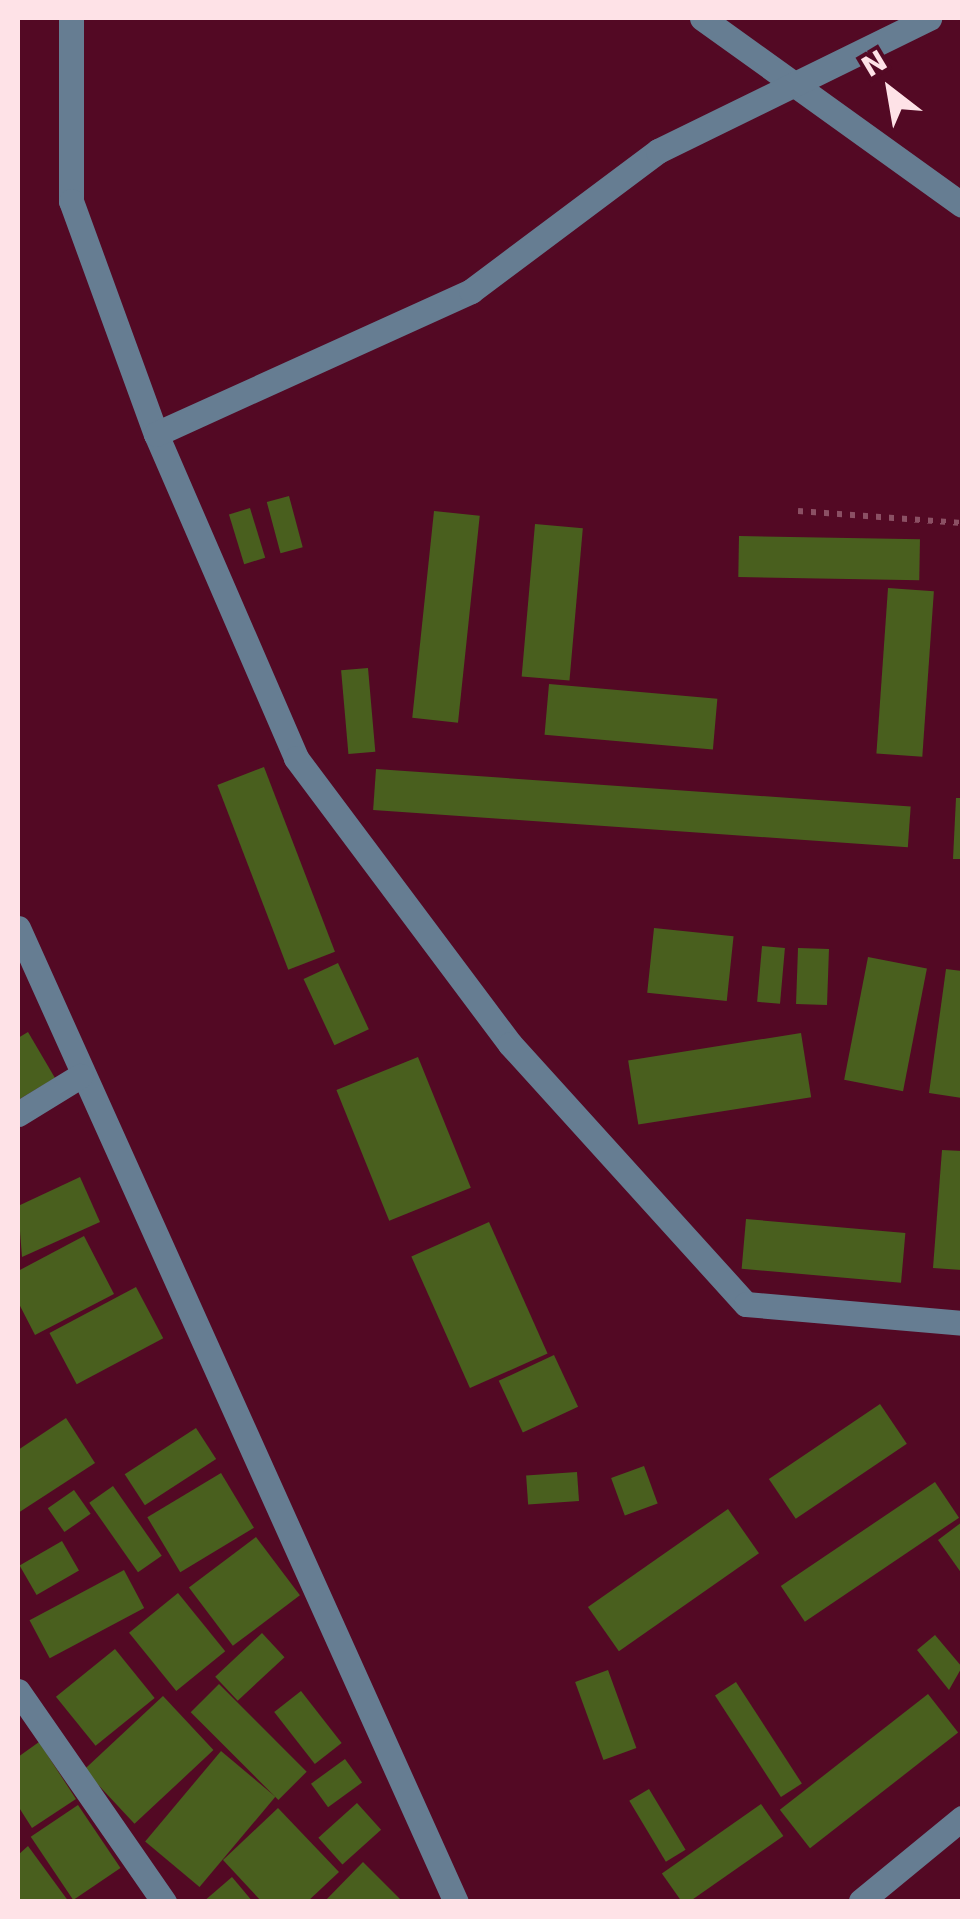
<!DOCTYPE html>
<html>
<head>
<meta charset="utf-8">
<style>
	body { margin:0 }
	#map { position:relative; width:980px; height:1919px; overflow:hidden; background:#530924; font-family:"DejaVu Sans",sans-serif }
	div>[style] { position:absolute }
	.building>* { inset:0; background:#495f1e; transform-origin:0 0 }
	.path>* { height:6px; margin-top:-3px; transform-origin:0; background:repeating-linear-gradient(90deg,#8b5064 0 5px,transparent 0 13px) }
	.minor>* { height:25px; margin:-12.5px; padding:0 12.5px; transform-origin:12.5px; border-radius:12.5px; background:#667d92 }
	span { translate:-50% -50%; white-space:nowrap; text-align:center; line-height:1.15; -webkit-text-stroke:8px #530924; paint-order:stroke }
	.frame { position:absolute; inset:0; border:20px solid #fee2e7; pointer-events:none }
	.north { position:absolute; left:840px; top:40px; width:100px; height:100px; -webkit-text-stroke:8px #530924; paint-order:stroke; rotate:329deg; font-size:28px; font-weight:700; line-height:40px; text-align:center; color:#fee2e7 }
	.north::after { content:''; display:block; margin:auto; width:35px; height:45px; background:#fee2e7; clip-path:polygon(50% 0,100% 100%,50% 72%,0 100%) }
</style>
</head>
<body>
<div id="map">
	<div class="building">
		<div style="left:289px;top:496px;width:53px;height:23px;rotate:75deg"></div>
		<div style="left:250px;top:508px;width:52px;height:22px;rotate:73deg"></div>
		<div style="left:434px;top:511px;width:46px;height:208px;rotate:6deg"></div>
		<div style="left:535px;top:524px;width:48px;height:153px;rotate:5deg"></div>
		<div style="left:739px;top:536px;width:181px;height:41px;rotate:1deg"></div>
		<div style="left:888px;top:588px;width:46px;height:166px;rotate:4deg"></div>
		<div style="left:368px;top:668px;width:84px;height:27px;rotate:85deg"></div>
		<div style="left:549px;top:684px;width:169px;height:51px;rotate:5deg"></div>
		<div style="left:264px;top:767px;width:198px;height:50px;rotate:69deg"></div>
		<div style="left:376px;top:769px;width:536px;height:41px;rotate:4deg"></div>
		<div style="clip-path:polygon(956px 798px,962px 798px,962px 859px,953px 859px)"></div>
		<div style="left:654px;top:928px;width:80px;height:65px;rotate:6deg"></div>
		<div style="left:762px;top:946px;width:23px;height:56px;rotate:5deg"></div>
		<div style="left:798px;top:948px;width:31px;height:56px;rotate:2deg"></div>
		<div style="left:868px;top:957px;width:60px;height:125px;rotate:11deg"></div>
		<div style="left:338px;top:963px;width:73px;height:38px;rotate:65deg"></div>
		<div style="clip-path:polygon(946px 969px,962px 971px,962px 1098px,929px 1093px)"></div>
		<div style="clip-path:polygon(28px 1032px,55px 1078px,18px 1100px,18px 1038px)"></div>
		<div style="left:801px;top:1033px;width:65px;height:175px;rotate:81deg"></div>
		<div style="left:418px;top:1057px;width:141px;height:88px;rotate:68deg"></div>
		<div style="clip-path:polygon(942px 1150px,962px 1151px,962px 1270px,933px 1268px)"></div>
		<div style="clip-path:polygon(80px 1177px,100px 1222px,22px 1257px,18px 1206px)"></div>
		<div style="left:746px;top:1219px;width:160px;height:50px;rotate:5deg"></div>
		<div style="left:489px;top:1222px;width:144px;height:85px;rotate:66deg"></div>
		<div style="clip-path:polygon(84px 1236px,114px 1294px,35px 1335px,18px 1302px,18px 1271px)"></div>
		<div style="left:136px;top:1287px;width:58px;height:98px;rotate:62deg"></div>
		<div style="left:554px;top:1355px;width:57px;height:61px;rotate:65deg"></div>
		<div style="left:880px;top:1404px;width:48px;height:134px;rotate:56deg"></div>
		<div style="clip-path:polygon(66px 1418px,95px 1463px,18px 1513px,18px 1450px)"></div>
		<div style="left:196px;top:1428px;width:37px;height:85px;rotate:57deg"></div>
		<div style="left:644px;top:1466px;width:40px;height:35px;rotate:70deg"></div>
		<div style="left:577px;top:1472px;width:29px;height:51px;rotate:86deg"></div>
		<div style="left:221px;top:1473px;width:64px;height:86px;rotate:59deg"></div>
		<div style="left:935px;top:1482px;width:43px;height:186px;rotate:56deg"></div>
		<div style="left:113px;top:1486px;width:85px;height:29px;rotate:55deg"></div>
		<div style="left:74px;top:1490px;width:29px;height:32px;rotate:55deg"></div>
		<div style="left:728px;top:1509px;width:54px;height:171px;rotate:55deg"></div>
		<div style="clip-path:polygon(962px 1522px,962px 1574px,938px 1540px)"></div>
		<div style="left:256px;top:1537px;width:73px;height:84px;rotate:53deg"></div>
		<div style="left:62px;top:1541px;width:34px;height:49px;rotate:60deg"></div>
		<div style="left:124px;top:1570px;width:43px;height:107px;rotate:62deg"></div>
		<div style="left:178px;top:1593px;width:75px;height:63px;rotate:51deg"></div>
		<div style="left:262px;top:1633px;width:33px;height:64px;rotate:47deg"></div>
		<div style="clip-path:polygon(935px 1635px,962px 1667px,949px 1690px,917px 1650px)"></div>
		<div style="left:115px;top:1649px;width:63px;height:76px;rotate:51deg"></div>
		<div style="left:608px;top:1670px;width:83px;height:35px;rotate:70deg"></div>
		<div style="left:736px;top:1682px;width:121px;height:25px;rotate:57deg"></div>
		<div style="left:219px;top:1684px;width:124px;height:40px;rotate:45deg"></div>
		<div style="left:301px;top:1691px;width:66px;height:34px;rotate:52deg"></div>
		<div style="left:928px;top:1694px;width:49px;height:188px;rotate:52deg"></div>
		<div style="left:163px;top:1696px;width:74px;height:108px;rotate:47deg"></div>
		<div style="clip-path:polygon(39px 1742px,76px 1799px,32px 1828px,18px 1806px,18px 1757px)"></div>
		<div style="left:221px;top:1751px;width:71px;height:118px;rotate:40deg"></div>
		<div style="left:345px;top:1759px;width:29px;height:42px;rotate:54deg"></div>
		<div style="left:649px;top:1789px;width:71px;height:23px;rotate:59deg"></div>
		<div style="left:357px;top:1803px;width:36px;height:52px;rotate:48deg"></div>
		<div style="left:761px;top:1804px;width:39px;height:121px;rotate:55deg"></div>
		<div style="left:78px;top:1805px;width:76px;height:57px;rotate:56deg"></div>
		<div style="clip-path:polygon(278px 1808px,339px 1872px,307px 1902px,262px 1902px,223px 1860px)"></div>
		<div style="clip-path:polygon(28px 1846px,69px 1902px,18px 1902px,18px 1855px)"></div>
		<div style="clip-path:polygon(363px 1862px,403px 1902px,324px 1902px)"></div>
		<div style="clip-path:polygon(232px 1877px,253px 1902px,203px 1902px)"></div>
	</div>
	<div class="path">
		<div style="left:798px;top:511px;width:164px;rotate:4.2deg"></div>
	</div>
	<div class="minor">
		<div style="left:71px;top:18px;width:183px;rotate:90deg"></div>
		<div style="left:71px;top:201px;width:248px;rotate:70deg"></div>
		<div style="left:156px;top:434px;width:353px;rotate:66.6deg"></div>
		<div style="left:296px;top:758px;width:357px;rotate:53.2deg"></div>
		<div style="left:510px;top:1044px;width:351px;rotate:47.8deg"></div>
		<div style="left:746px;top:1304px;width:217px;rotate:5deg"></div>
		<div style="left:702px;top:18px;width:320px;rotate:35.7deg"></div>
		<div style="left:156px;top:434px;width:346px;rotate:-24.4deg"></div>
		<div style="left:471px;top:291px;width:234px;rotate:-36.8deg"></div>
		<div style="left:658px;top:151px;width:302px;rotate:-26.1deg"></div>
		<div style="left:18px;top:928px;width:1068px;rotate:65.79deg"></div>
		<div style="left:18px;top:1114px;width:73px;rotate:-31.5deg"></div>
		<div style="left:18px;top:1691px;width:257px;rotate:55.3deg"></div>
		<div style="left:861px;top:1901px;width:131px;rotate:-39.4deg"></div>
	</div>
	<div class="frame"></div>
	<div class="north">N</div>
</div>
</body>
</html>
